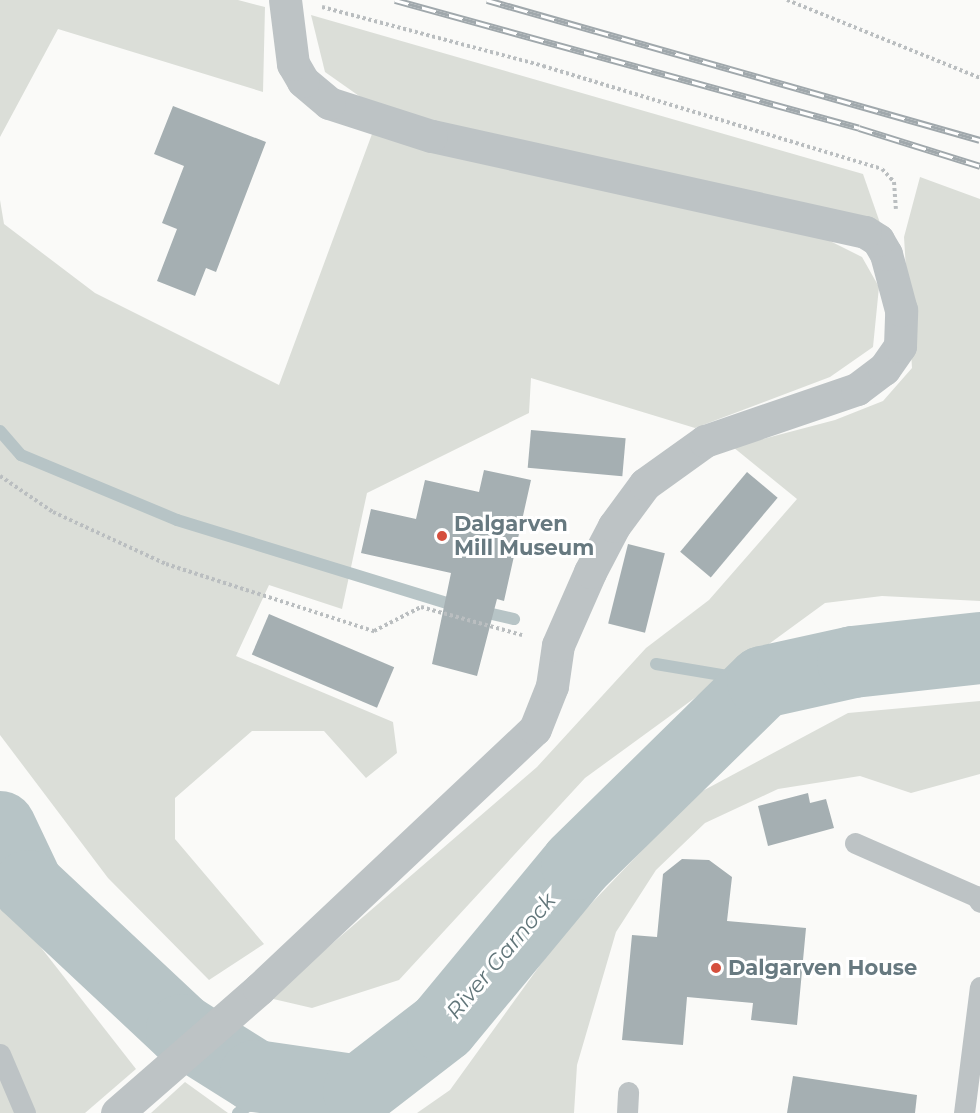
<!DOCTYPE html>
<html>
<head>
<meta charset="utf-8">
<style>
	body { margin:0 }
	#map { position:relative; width:980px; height:1113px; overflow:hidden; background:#fafaf8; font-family:Montserrat,sans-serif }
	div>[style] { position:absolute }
	.green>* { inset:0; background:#dbded8 }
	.stream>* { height:12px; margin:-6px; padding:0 6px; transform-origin:6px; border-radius:6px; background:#b7c4c6 }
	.river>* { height:72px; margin:-36px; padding:0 36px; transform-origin:36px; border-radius:36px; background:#b7c4c6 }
	.building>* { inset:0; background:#a5afb2; transform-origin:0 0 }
	.path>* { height:4px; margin-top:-2px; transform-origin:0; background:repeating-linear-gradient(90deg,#babec0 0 3px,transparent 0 6px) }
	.lane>* { height:21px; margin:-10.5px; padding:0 10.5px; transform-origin:10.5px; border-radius:10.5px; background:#bdc3c5 }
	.street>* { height:33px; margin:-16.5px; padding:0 16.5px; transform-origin:16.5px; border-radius:16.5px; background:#bdc3c5 }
	.rail>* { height:7px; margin-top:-3.5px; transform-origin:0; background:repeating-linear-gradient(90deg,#fff 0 14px,#a0a8ac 0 28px); box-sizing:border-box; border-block:2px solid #a0a8ac }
	.dots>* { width:16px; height:16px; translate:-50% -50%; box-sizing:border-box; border:3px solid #fff; border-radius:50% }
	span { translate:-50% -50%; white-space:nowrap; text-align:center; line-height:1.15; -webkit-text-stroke:6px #fff; paint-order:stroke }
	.poi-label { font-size:21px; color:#677980; font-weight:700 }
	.left { translate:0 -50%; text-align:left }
	.water-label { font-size:22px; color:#62767a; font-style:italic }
</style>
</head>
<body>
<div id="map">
	<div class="green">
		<div style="clip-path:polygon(0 0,238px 0,265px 7px,263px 92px,58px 29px,0 137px)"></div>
		<div style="clip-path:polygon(311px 15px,863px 174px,880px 223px,438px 124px,369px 103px,325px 72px)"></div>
		<div style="clip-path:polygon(372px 134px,816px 234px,862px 257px,879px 287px,873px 347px,830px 377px,695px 428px,531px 378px,529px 413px,367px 493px,342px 609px,269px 585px,236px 656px,393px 722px,397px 753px,366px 778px,324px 731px,252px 731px,175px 798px,175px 839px,264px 944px,209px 980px,108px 878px,0 735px,0 200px,4px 224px,95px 293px,279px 385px)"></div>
		<div style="clip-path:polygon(920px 177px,980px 199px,980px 601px,882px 596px,825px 603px,585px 778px,399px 980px,312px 1008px,269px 998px,537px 767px,646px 648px,709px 600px,797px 499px,733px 447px,835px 420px,883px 401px,912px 368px,904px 237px)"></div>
		<div style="clip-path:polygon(980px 701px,980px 774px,911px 793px,860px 776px,778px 789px,705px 823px,656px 870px,616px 932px,577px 1065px,574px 1113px,417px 1113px,450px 1090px,564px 932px,695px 795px,848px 713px)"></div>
		<div style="clip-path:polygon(0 895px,136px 1069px,85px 1113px,0 1113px)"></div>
		<div style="clip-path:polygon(185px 1082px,228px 1113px,151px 1113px)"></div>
	</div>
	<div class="stream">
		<div style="left:0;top:431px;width:32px;rotate:49deg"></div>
		<div style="left:21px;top:455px;width:169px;rotate:22.6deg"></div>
		<div style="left:177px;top:520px;width:295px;rotate:17.1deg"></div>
		<div style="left:479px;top:611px;width:36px;rotate:13deg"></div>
		<div style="left:656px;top:664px;width:109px;rotate:9.5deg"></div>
		<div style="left:238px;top:1113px;width:57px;rotate:-35.7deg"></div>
	</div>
	<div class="river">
		<div style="left:0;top:827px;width:65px;rotate:64.6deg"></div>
		<div style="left:28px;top:886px;width:211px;rotate:43.1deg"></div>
		<div style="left:182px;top:1030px;width:86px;rotate:32.2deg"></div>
		<div style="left:255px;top:1076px;width:105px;rotate:8.2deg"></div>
		<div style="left:359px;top:1091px;width:106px;rotate:-37.7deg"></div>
		<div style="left:443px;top:1026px;width:210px;rotate:-50.4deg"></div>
		<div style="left:577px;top:864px;width:260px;rotate:-44.4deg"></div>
		<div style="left:763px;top:682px;width:92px;rotate:-12.5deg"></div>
		<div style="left:853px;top:662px;width:128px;rotate:-6.3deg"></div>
	</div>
	<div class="building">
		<div style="clip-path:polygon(173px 106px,266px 142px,216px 272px,206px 268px,195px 296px,157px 281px,177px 229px,162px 223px,184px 166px,154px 154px)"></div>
		<div style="left:531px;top:430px;width:95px;height:38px;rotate:5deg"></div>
		<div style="clip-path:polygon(484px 470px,531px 480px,504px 601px,497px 599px,477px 676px,432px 664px,451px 573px,361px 553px,371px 509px,416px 519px,425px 480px,479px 492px)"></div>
		<div style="left:747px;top:472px;width:40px;height:104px;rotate:40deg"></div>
		<div style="left:628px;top:544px;width:38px;height:82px;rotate:14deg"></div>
		<div style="left:269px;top:614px;width:136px;height:44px;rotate:23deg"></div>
		<div style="clip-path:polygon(808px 793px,810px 803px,826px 799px,834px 828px,768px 846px,758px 806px)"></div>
		<div style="clip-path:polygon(682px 859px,709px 860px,732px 877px,727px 921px,806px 928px,797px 1025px,751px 1020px,753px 1003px,687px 997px,683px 1045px,622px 1040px,632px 935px,657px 937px,663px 874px)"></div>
		<div style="clip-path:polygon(793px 1076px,917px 1095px,915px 1113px,787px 1113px)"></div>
	</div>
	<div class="path">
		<div style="left:787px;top:0;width:208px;rotate:22deg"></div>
		<div style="left:322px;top:7px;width:229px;rotate:14.9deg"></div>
		<div style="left:543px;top:66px;width:354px;rotate:16.9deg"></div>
		<div style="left:882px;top:169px;width:18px;rotate:47deg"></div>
		<div style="left:894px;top:182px;width:27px;rotate:86deg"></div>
		<div style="left:0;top:476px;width:64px;rotate:34.2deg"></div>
		<div style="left:53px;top:512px;width:124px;rotate:24.7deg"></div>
		<div style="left:166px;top:564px;width:219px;rotate:17.9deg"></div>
		<div style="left:374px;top:631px;width:53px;rotate:-27.1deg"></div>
		<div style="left:421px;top:607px;width:105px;rotate:15.5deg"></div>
	</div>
	<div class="lane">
		<div style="left:855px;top:843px;width:132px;rotate:23.7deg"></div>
		<div style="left:976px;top:896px;width:7px;rotate:56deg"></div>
		<div style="left:0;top:1054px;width:64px;rotate:67deg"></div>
		<div style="left:627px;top:1113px;width:21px;rotate:-87deg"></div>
		<div style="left:964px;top:1113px;width:127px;rotate:-82.8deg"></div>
	</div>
	<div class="street">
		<div style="left:117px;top:1113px;width:189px;rotate:-41.1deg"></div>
		<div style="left:259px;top:989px;width:379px;rotate:-43.3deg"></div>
		<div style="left:535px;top:729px;width:46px;rotate:-68.4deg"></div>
		<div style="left:552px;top:686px;width:41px;rotate:-81.7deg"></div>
		<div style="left:558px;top:645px;width:80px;rotate:-66.3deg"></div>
		<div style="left:590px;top:572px;width:52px;rotate:-62.4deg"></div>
		<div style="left:614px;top:526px;width:52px;rotate:-53.6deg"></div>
		<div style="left:645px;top:484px;width:74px;rotate:-35.6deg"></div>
		<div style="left:705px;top:441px;width:161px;rotate:-18.9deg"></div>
		<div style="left:857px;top:389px;width:34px;rotate:-37deg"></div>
		<div style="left:884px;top:369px;width:28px;rotate:-55deg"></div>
		<div style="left:900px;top:346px;width:36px;rotate:-88deg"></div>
		<div style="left:901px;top:310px;width:58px;rotate:-105deg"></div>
		<div style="left:886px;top:254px;width:16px;rotate:-120deg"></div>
		<div style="left:878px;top:240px;width:15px;rotate:-148deg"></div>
		<div style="left:865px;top:232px;width:444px;rotate:-167.5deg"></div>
		<div style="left:431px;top:136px;width:107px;rotate:-162.1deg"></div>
		<div style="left:329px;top:103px;width:34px;rotate:-140deg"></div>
		<div style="left:303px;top:81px;width:20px;rotate:-120deg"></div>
		<div style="left:293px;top:64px;width:64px;rotate:-97.1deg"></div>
	</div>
	<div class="rail">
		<div style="left:395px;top:0;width:481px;rotate:15.4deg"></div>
		<div style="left:859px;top:128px;width:127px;rotate:17.4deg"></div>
		<div style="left:487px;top:0;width:512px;rotate:15.85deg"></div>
	</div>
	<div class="dots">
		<div style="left:442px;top:536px;background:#d54f3d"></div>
		<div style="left:716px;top:968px;background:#d54f3d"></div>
	</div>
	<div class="poi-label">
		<span class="left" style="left:454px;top:536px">Dalgarven<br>Mill Museum</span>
		<span class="left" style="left:728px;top:968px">Dalgarven House</span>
	</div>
	<div class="water-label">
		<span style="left:501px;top:956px;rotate:-50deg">River Garnock</span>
	</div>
</div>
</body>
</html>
